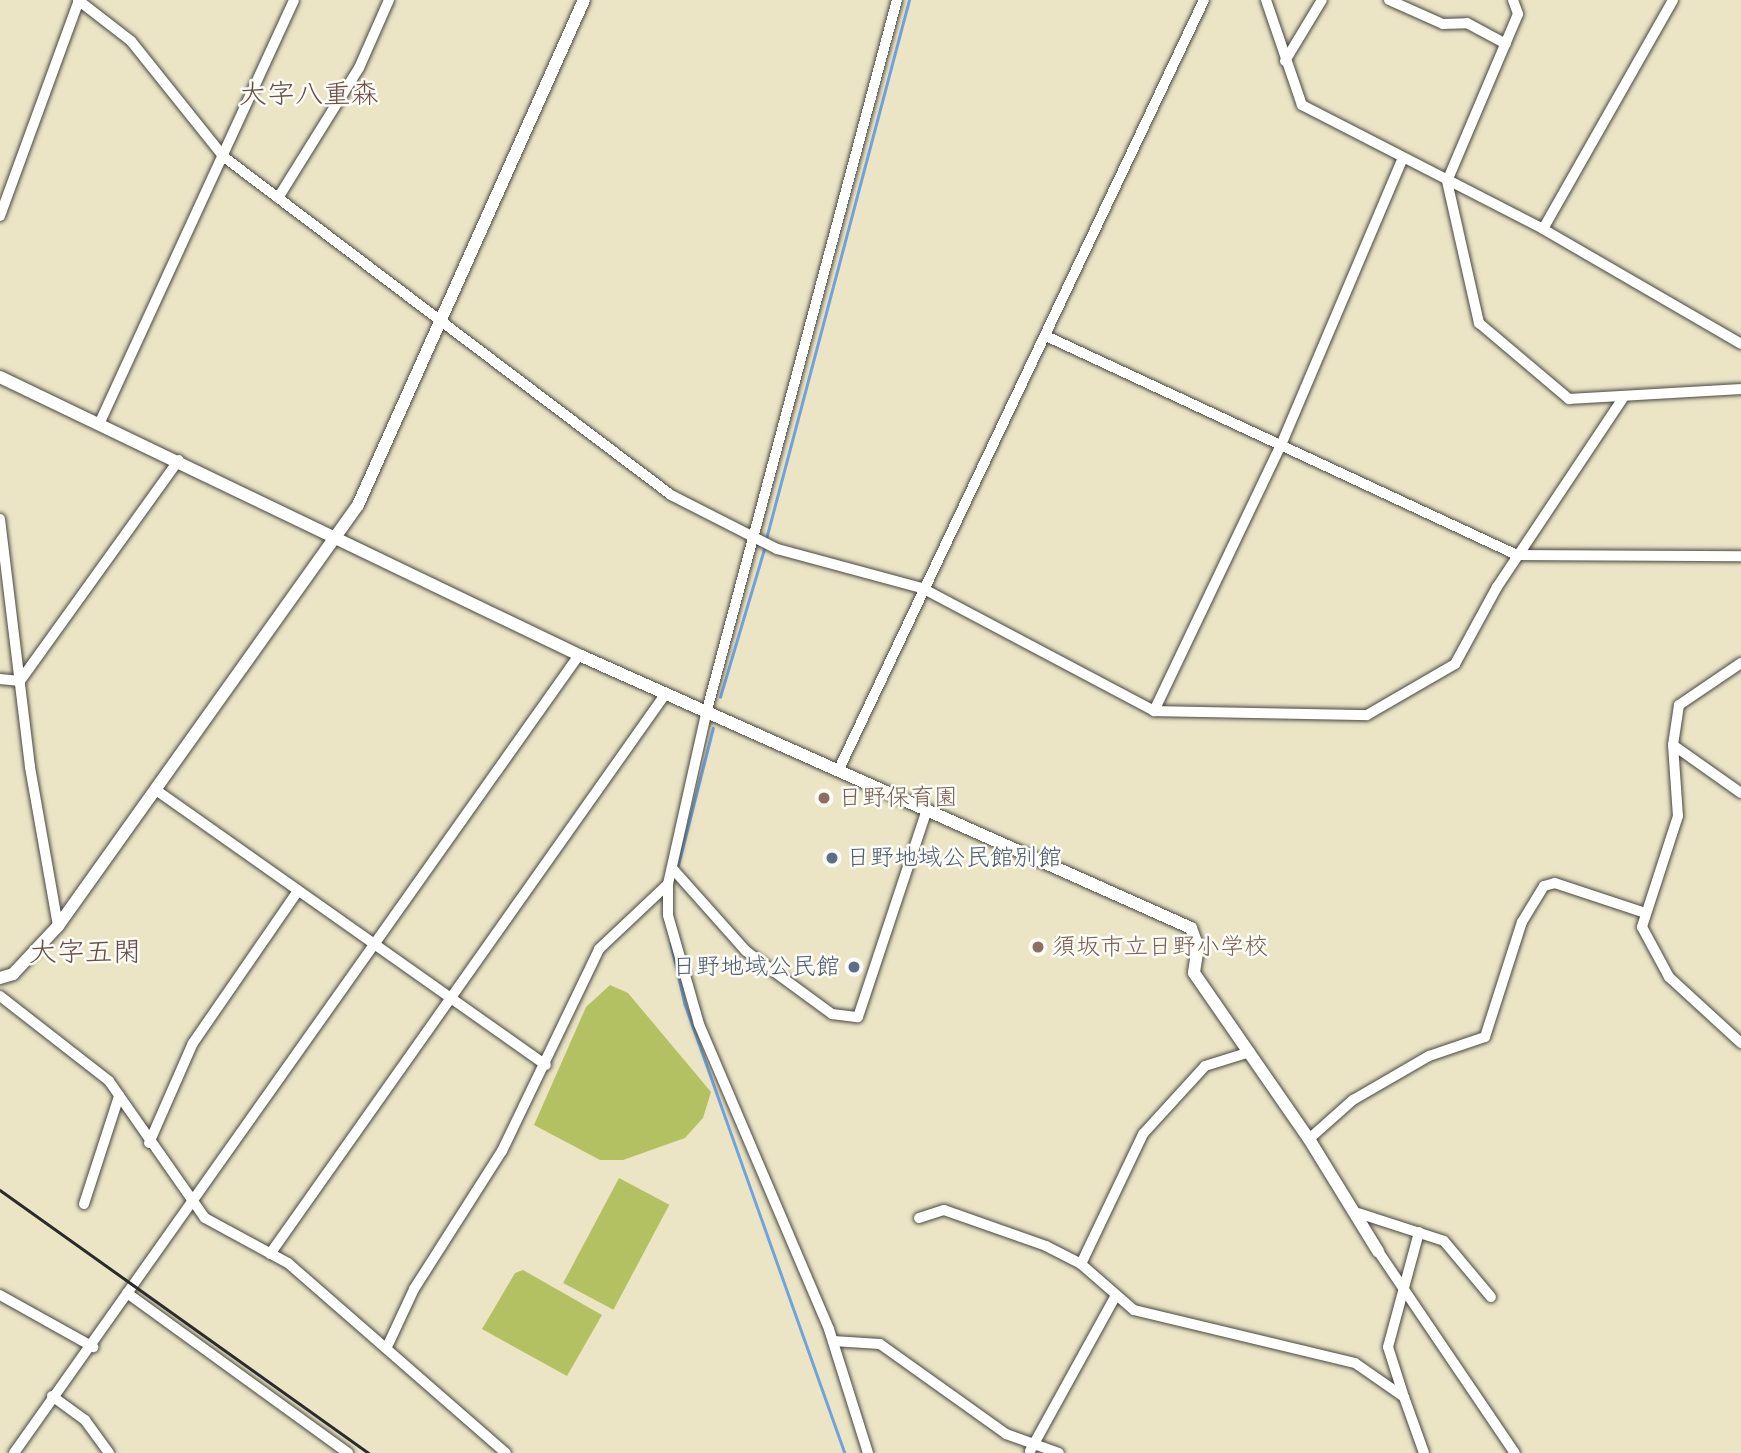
<!DOCTYPE html>
<html>
<head>
<meta charset="utf-8">
<style>
	body { margin:0 }
	#map { position:relative; width:1741px; height:1453px; overflow:hidden; background:#ebe5c6; font-family:"Balsamiq Sans","Klee One",sans-serif }
	div>[style] { position:absolute }
	.green>* { inset:0; background:#b4c163; transform-origin:0 0 }
	.stream>* { height:2.5px; margin:-1.25px; padding:0 1.25px; transform-origin:1.25px; border-radius:1.25px; background:#70a2db }
	.roads { filter:drop-shadow(0 0 2px #484742) drop-shadow(0 0 2px #484742) }
	.minor>* { height:10px; margin:-5px; padding:0 5px; transform-origin:5px; border-radius:5px; background:#fff }
	.tertiary>* { height:12px; margin:-6px; padding:0 6px; transform-origin:6px; border-radius:6px; background:#fff }
	.rail>* { height:2.5px; margin:-1.25px; padding:0 1.25px; transform-origin:1.25px; border-radius:1.25px; background:#2b2b2b }
	.dots>* { width:19px; height:19px; translate:-50% -50%; box-sizing:border-box; border:4px solid #fdfcf7; border-radius:50% }
	span { translate:-50% -50%; white-space:nowrap; text-align:center; line-height:1.15; -webkit-text-stroke:5px #fdfcf7; paint-order:stroke }
	.education-label { font-size:24px; color:#785e54 }
	.left { translate:0 -50%; text-align:left }
	.service-label { font-size:24px; color:#4e5e75 }
	.right { translate:-100% -50%; text-align:right }
	.quarter-label { font-size:28px; color:#6a4e48 }
</style>
</head>
<body>
<div id="map">
	<div class="green">
		<div style="clip-path:polygon(610px 985px,628px 993px,711px 1092px,703px 1118px,685px 1138px,623px 1160px,600px 1160px,534px 1125px,586px 1007px)"></div>
		<div style="left:619px;top:1178px;width:57px;height:119px;rotate:28deg"></div>
		<div style="clip-path:polygon(523px 1270px,602px 1315px,567px 1376px,482px 1329px,515px 1273px)"></div>
	</div>
	<div class="stream">
		<div style="left:766px;top:539px;width:558px;rotate:-75.14deg"></div>
		<div style="left:720px;top:697px;width:158px;rotate:-73.4deg"></div>
		<div style="left:678px;top:865px;width:141px;rotate:-75.7deg"></div>
		<div style="left:671px;top:943px;width:63px;rotate:77.1deg"></div>
		<div style="left:685px;top:1004px;width:477px;rotate:70.4deg"></div>
	</div>
	<div class="roads">
		<div class="minor">
			<div style="left:78px;top:0;width:67px;rotate:37.7deg"></div>
			<div style="left:131px;top:41px;width:149px;rotate:51.3deg"></div>
			<div style="left:224px;top:157px;width:560px;rotate:37.09deg"></div>
			<div style="left:671px;top:495px;width:119px;rotate:27deg"></div>
			<div style="left:777px;top:549px;width:150px;rotate:15.1deg"></div>
			<div style="left:922px;top:588px;width:263px;rotate:27.9deg"></div>
			<div style="left:1154px;top:711px;width:213px;rotate:1.1deg"></div>
			<div style="left:1367px;top:715px;width:102px;rotate:-30.1deg"></div>
			<div style="left:1455px;top:664px;width:88px;rotate:-61.4deg"></div>
			<div style="left:1497px;top:587px;width:227px;rotate:-56.3deg"></div>
			<div style="left:1266px;top:0;width:111px;rotate:71.1deg"></div>
			<div style="left:1302px;top:105px;width:271px;rotate:27.2deg"></div>
			<div style="left:1543px;top:229px;width:229px;rotate:30.1deg"></div>
			<div style="left:1389px;top:0;width:59px;rotate:24deg"></div>
			<div style="left:1443px;top:24px;width:24px;rotate:-2deg"></div>
			<div style="left:1467px;top:23px;width:44px;rotate:28.3deg"></div>
			<div style="left:1513px;top:0;width:15px;rotate:70deg"></div>
			<div style="left:1518px;top:14px;width:181px;rotate:113deg"></div>
			<div style="left:1447px;top:181px;width:146px;rotate:77.3deg"></div>
			<div style="left:1479px;top:323px;width:118px;rotate:40.2deg"></div>
			<div style="left:1569px;top:399px;width:172px;rotate:-3.3deg"></div>
			<div style="left:1285px;top:61px;width:71px;rotate:-58.8deg"></div>
			<div style="left:278px;top:198px;width:153px;rotate:-58.1deg"></div>
			<div style="left:359px;top:68px;width:74px;rotate:-66.2deg"></div>
			<div style="left:0;top:216px;width:230px;rotate:-69.9deg"></div>
			<div style="left:1543px;top:229px;width:263px;rotate:-60.4deg"></div>
			<div style="left:1046px;top:336px;width:519px;rotate:24.94deg"></div>
			<div style="left:1517px;top:555px;width:224px;rotate:0.3deg"></div>
			<div style="left:100px;top:422px;width:464px;rotate:-65.3deg"></div>
			<div style="left:0;top:519px;width:250px;rotate:83.1deg"></div>
			<div style="left:30px;top:767px;width:161px;rotate:80deg"></div>
			<div style="left:1741px;top:663px;width:75px;rotate:145.9deg"></div>
			<div style="left:1679px;top:705px;width:40px;rotate:98.5deg"></div>
			<div style="left:1673px;top:745px;width:71px;rotate:86deg"></div>
			<div style="left:1678px;top:816px;width:117px;rotate:108deg"></div>
			<div style="left:1642px;top:927px;width:57px;rotate:61.6deg"></div>
			<div style="left:1669px;top:977px;width:98px;rotate:42.5deg"></div>
			<div style="left:0;top:679px;width:20px;rotate:6deg"></div>
			<div style="left:20px;top:681px;width:272px;rotate:-54.3deg"></div>
			<div style="left:1154px;top:711px;width:295px;rotate:-64.5deg"></div>
			<div style="left:1281px;top:445px;width:312px;rotate:-67deg"></div>
			<div style="left:1673px;top:745px;width:83px;rotate:35.2deg"></div>
			<div style="left:839px;top:769px;width:851px;rotate:-64.61deg"></div>
			<div style="left:156px;top:790px;width:477px;rotate:35.2deg"></div>
			<div style="left:672px;top:868px;width:111px;rotate:48.3deg"></div>
			<div style="left:746px;top:951px;width:107px;rotate:36.2deg"></div>
			<div style="left:832px;top:1014px;width:26px;rotate:7deg"></div>
			<div style="left:858px;top:1017px;width:219px;rotate:-71.6deg"></div>
			<div style="left:0;top:996px;width:138px;rotate:37.9deg"></div>
			<div style="left:109px;top:1081px;width:167px;rotate:55deg"></div>
			<div style="left:205px;top:1218px;width:94px;rotate:28.5deg"></div>
			<div style="left:288px;top:1263px;width:289px;rotate:41.1deg"></div>
			<div style="left:1309px;top:1139px;width:59px;rotate:-41.6deg"></div>
			<div style="left:1353px;top:1100px;width:88px;rotate:-30.1deg"></div>
			<div style="left:1429px;top:1056px;width:59px;rotate:-18.7deg"></div>
			<div style="left:1485px;top:1037px;width:121px;rotate:-72.2deg"></div>
			<div style="left:1522px;top:922px;width:42px;rotate:-58.6deg"></div>
			<div style="left:1544px;top:886px;width:11px;rotate:-15deg"></div>
			<div style="left:1555px;top:883px;width:95px;rotate:18.4deg"></div>
			<div style="left:149px;top:1143px;width:109px;rotate:-66.3deg"></div>
			<div style="left:193px;top:1043px;width:185px;rotate:-55.4deg"></div>
			<div style="left:84px;top:1204px;width:114px;rotate:-72deg"></div>
			<div style="left:1358px;top:1213px;width:90px;rotate:18deg"></div>
			<div style="left:1444px;top:1241px;width:73px;rotate:50deg"></div>
			<div style="left:919px;top:1218px;width:26px;rotate:-18deg"></div>
			<div style="left:944px;top:1210px;width:108px;rotate:19.4deg"></div>
			<div style="left:1046px;top:1246px;width:39px;rotate:27deg"></div>
			<div style="left:1081px;top:1264px;width:70px;rotate:41deg"></div>
			<div style="left:1134px;top:1310px;width:227px;rotate:13.5deg"></div>
			<div style="left:1355px;top:1363px;width:60px;rotate:34.8deg"></div>
			<div style="left:1404px;top:1397px;width:59px;rotate:70.3deg"></div>
			<div style="left:1378px;top:1251px;width:244px;rotate:55.9deg"></div>
			<div style="left:270px;top:1254px;width:687px;rotate:-54.78deg"></div>
			<div style="left:1081px;top:1264px;width:144px;rotate:-64.5deg"></div>
			<div style="left:1143px;top:1134px;width:92px;rotate:-47.6deg"></div>
			<div style="left:1205px;top:1066px;width:47px;rotate:-17.3deg"></div>
			<div style="left:127px;top:1293px;width:273px;rotate:35.9deg"></div>
			<div style="left:0;top:1295px;width:107px;rotate:29.2deg"></div>
			<div style="left:833px;top:1341px;width:47px;rotate:3.7deg"></div>
			<div style="left:880px;top:1344px;width:155px;rotate:35.5deg"></div>
			<div style="left:1006px;top:1434px;width:56px;rotate:19.7deg"></div>
			<div style="left:387px;top:1347px;width:64px;rotate:-65deg"></div>
			<div style="left:414px;top:1289px;width:164px;rotate:-57.5deg"></div>
			<div style="left:502px;top:1151px;width:224px;rotate:-64.3deg"></div>
			<div style="left:599px;top:949px;width:95px;rotate:-43.3deg"></div>
			<div style="left:1403px;top:1394px;width:49px;rotate:-107.7deg"></div>
			<div style="left:1388px;top:1347px;width:119px;rotate:-74.9deg"></div>
			<div style="left:52px;top:1396px;width:41px;rotate:36deg"></div>
			<div style="left:85px;top:1420px;width:41px;rotate:54deg"></div>
			<div style="left:1030px;top:1451px;width:176px;rotate:-61.1deg"></div>
			<div style="left:14px;top:1453px;width:978px;rotate:-54.7deg"></div>
			<div style="left:868px;top:1453px;width:130px;rotate:-107.5deg"></div>
			<div style="left:829px;top:1329px;width:332px;rotate:-113.1deg"></div>
			<div style="left:699px;top:1024px;width:113px;rotate:-105.9deg"></div>
			<div style="left:668px;top:915px;width:31px;rotate:-90deg"></div>
			<div style="left:668px;top:884px;width:178px;rotate:-77.4deg"></div>
			<div style="left:707px;top:710px;width:735px;rotate:-75.02deg"></div>
		</div>
		<div class="tertiary">
			<div style="left:0;top:377px;width:642px;rotate:25.65deg"></div>
			<div style="left:579px;top:655px;width:670px;rotate:24.04deg"></div>
			<div style="left:1191px;top:928px;width:20px;rotate:70deg"></div>
			<div style="left:1198px;top:947px;width:26px;rotate:99deg"></div>
			<div style="left:1194px;top:973px;width:202px;rotate:55.3deg"></div>
			<div style="left:1309px;top:1139px;width:132px;rotate:58.4deg"></div>
			<div style="left:0;top:978px;width:14px;rotate:-17deg"></div>
			<div style="left:13px;top:974px;width:66px;rotate:-46.8deg"></div>
			<div style="left:58px;top:926px;width:517px;rotate:-54.53deg"></div>
			<div style="left:358px;top:505px;width:553px;rotate:-65.89deg"></div>
		</div>
	</div>
	<div class="rail">
		<div style="left:0;top:1190px;width:453px;rotate:35.5deg"></div>
	</div>
	<div class="dots">
		<div style="left:824px;top:798px;background:#8d6e63"></div>
		<div style="left:832px;top:858px;background:#5c6f8a"></div>
		<div style="left:1038px;top:947px;background:#8d6e63"></div>
		<div style="left:854px;top:967px;background:#5c6f8a"></div>
	</div>
	<div class="education-label">
		<span class="left" style="left:838px;top:798px">日野保育園</span>
		<span class="left" style="left:1052px;top:947px">須坂市立日野小学校</span>
	</div>
	<div class="service-label">
		<span class="left" style="left:846px;top:858px">日野地域公民館別館</span>
		<span class="right" style="left:840px;top:967px">日野地域公民館</span>
	</div>
	<div class="quarter-label">
		<span style="left:309px;top:95px">大字八重森</span>
		<span style="left:85px;top:953px">大字五閑</span>
	</div>
</div>
</body>
</html>
